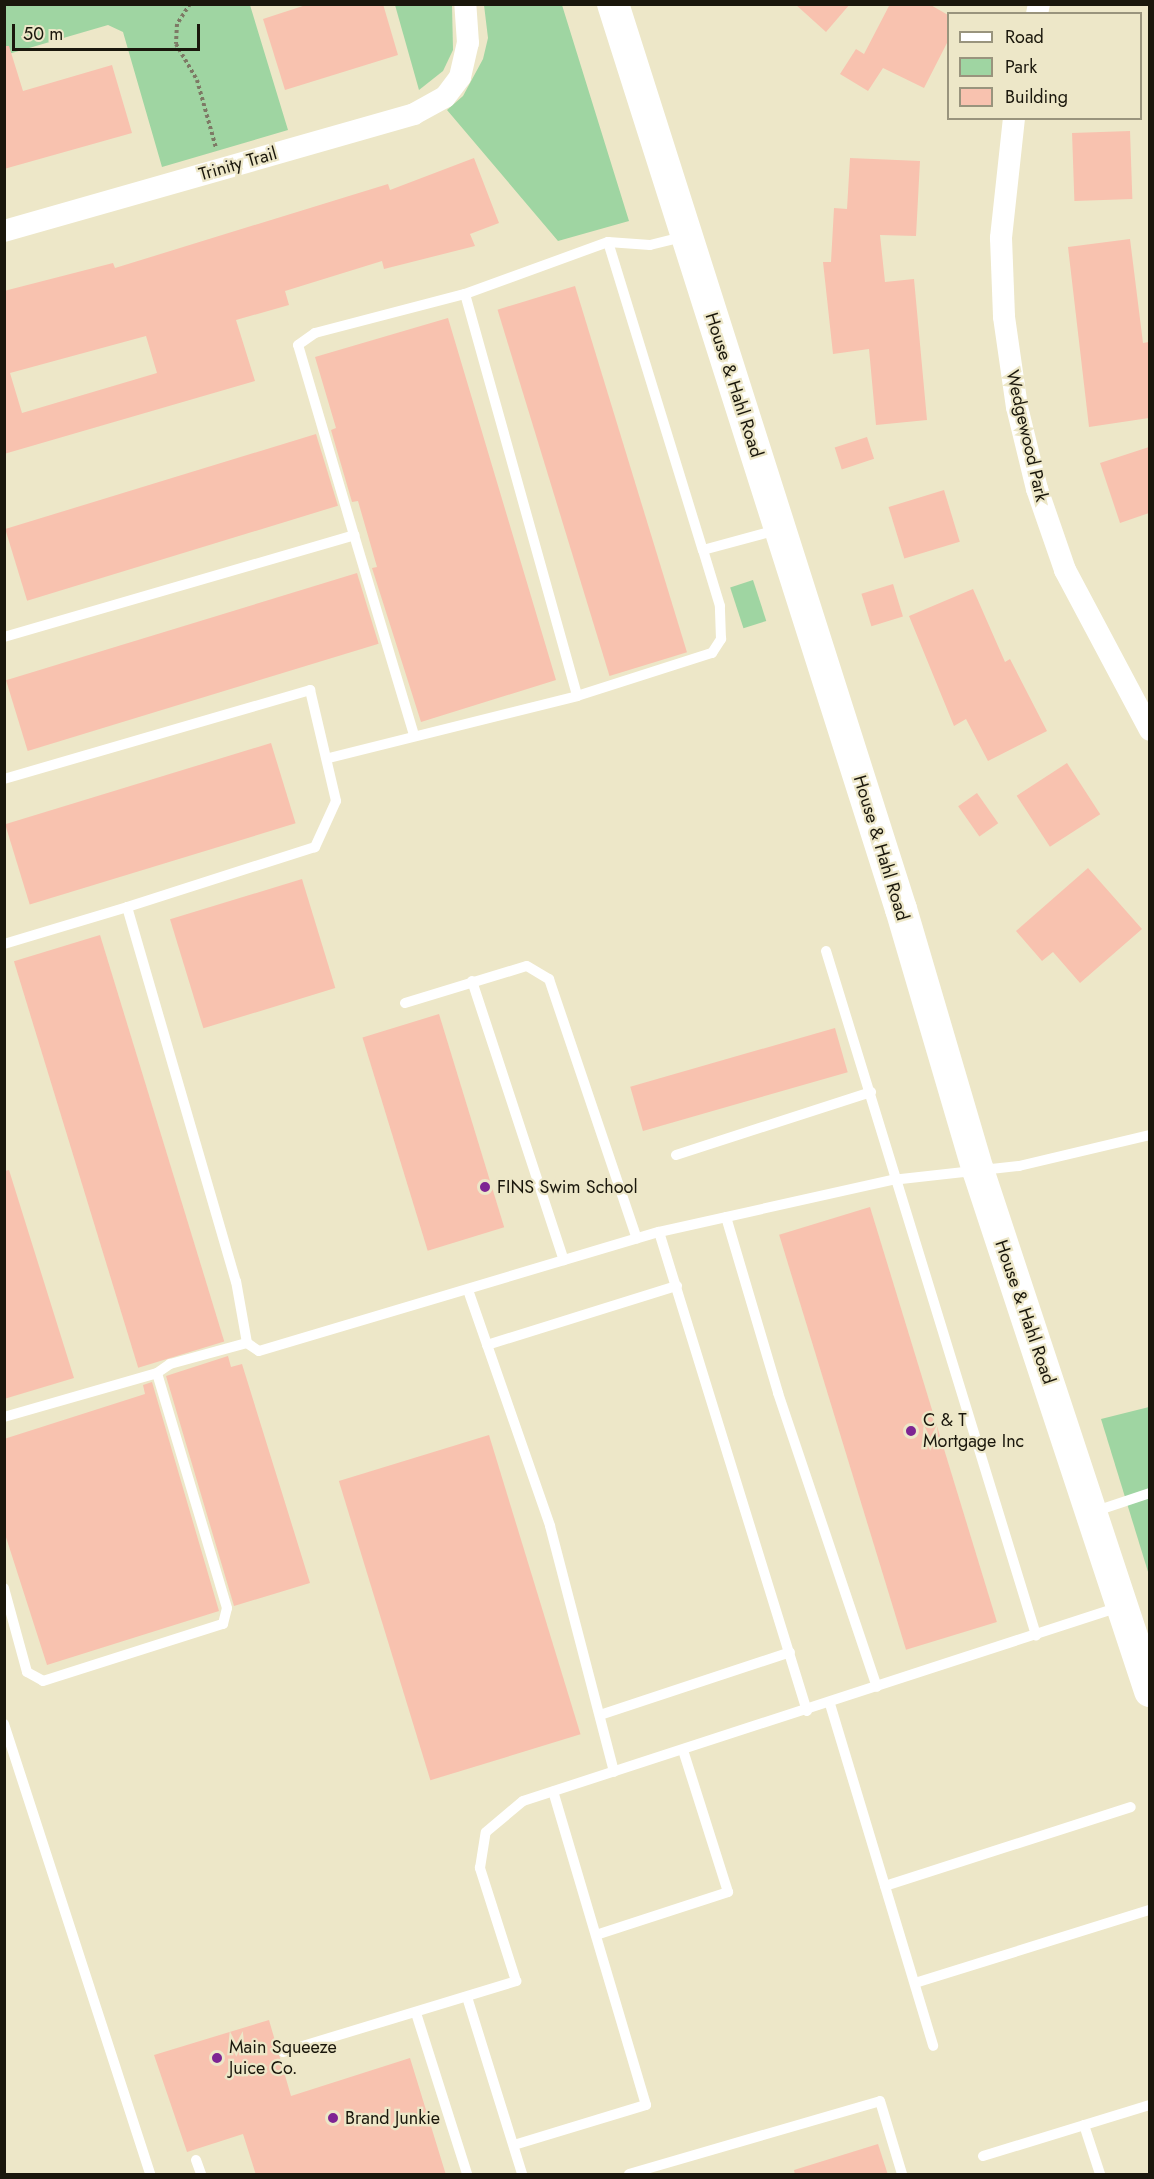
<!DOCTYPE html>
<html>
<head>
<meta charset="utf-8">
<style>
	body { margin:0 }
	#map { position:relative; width:1154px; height:2179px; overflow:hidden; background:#ede7c8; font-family:Jost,sans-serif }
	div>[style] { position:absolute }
	.green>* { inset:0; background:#9fd5a2; transform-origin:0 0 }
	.building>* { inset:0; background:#f8c2af; transform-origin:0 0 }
	.path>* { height:4px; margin-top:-2px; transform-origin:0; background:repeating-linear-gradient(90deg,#7d7965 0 3px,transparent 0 6px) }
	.lane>* { height:10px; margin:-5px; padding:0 5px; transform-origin:5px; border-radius:5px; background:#fff }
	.street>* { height:22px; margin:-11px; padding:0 11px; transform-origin:11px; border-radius:11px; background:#fff }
	.secondary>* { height:32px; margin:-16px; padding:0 16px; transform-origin:16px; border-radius:16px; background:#fff }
	.dots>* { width:16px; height:16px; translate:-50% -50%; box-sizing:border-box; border:3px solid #ede7c8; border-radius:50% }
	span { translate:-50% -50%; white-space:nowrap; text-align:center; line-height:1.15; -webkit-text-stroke:4.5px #ede7c8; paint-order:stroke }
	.street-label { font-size:18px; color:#1a170c }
	.poi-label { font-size:18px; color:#1a170c }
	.left { translate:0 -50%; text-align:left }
	.frame { position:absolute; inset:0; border:6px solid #1a170c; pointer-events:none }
	.legend { position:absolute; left:947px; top:12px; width:195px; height:108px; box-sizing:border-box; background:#ede7c8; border:2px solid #99947d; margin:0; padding:8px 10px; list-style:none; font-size:18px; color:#1a170c }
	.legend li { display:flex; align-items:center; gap:12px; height:30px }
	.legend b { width:30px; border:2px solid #99947d }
	.scale { position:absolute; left:12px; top:24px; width:188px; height:27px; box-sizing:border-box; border:3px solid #1a170c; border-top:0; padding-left:8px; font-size:18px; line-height:21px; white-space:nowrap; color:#1a170c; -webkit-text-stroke:4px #ede7c8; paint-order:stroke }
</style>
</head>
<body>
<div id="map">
	<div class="green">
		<div style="clip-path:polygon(5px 5px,250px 5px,288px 130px,162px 167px,123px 32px,108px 25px,5px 55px)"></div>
		<div style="clip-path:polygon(395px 5px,452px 5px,453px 50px,443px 71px,419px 90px)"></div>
		<div style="clip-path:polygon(484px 5px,562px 5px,629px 221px,558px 241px,447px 110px,463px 96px,483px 59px,488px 38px)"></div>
		<div style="left:753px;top:580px;width:43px;height:24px;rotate:72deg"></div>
		<div style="clip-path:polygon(1149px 1407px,1149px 1575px,1101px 1419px)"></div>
	</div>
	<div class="building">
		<div style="clip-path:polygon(309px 4px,383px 4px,398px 55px,285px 90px,263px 19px)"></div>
		<div style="clip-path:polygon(795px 4px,850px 4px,826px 32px)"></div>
		<div style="clip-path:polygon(890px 4px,929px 4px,948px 15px,948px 41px,924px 88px,883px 68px,868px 91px,840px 74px,856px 49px,864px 54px)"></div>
		<div style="clip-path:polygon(4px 46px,9px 46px,23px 91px,112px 65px,132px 133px,4px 169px)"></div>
		<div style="left:1130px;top:131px;width:68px;height:58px;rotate:88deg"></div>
		<div style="clip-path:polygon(evenodd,474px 158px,499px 223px,470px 234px,475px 246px,384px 269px,382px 261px,285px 291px,289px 305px,236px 320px,255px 381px,4px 454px,4px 291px,113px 263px,115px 268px,388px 184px,390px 190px,474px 158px,146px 336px,157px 373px,22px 413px,10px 373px,146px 336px)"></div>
		<div style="clip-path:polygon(850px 158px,920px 161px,916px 236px,880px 235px,885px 282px,914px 279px,927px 420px,876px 425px,869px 349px,833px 354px,823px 262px,831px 262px,834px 208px,847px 209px)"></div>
		<div style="clip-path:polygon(1130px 239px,1143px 343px,1149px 342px,1149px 418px,1089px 427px,1068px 247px)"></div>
		<div style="left:575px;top:286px;width:383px;height:81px;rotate:73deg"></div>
		<div style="clip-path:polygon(448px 318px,556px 680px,421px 722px,372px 568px,377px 567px,358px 501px,352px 502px,331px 430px,336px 428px,315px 357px)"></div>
		<div style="left:316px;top:434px;width:75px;height:325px;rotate:73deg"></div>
		<div style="left:867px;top:437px;width:23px;height:34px;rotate:72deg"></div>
		<div style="clip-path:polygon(1149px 447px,1149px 513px,1120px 523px,1100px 463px)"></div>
		<div style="left:944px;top:490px;width:54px;height:58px;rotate:73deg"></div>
		<div style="left:357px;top:573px;width:74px;height:367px;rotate:73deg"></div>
		<div style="left:893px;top:584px;width:34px;height:33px;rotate:73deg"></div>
		<div style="clip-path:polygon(973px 589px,1005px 662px,1010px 659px,1047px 731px,988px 761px,966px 719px,954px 726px,909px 616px)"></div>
		<div style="left:271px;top:743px;width:84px;height:278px;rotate:73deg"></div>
		<div style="left:1067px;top:763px;width:61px;height:60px;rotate:57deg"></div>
		<div style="left:977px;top:793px;width:37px;height:23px;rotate:55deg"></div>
		<div style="clip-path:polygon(1088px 868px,1142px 929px,1080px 983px,1053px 952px,1042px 961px,1016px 931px)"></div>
		<div style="left:302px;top:879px;width:114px;height:138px;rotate:73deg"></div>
		<div style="left:100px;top:935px;width:425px;height:90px;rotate:73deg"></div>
		<div style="left:439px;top:1014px;width:223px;height:80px;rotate:73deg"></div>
		<div style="left:835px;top:1028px;width:46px;height:213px;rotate:74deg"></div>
		<div style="clip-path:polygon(9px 1170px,74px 1378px,4px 1399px,4px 1171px)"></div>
		<div style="left:870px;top:1207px;width:434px;height:95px;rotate:73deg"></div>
		<div style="clip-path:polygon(228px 1356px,231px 1367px,242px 1364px,310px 1583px,234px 1606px,166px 1376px)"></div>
		<div style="clip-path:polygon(152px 1382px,219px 1611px,47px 1665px,4px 1531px,4px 1439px,145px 1394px,143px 1385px)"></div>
		<div style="left:489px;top:1435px;width:313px;height:157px;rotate:73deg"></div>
		<div style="clip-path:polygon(269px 2020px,291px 2096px,410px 2058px,446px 2175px,256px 2175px,243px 2134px,187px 2152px,154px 2055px)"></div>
		<div style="clip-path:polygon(878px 2144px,888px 2175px,795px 2175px,794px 2170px)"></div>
	</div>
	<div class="path">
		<div style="left:190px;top:4px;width:24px;rotate:123deg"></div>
		<div style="left:177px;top:24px;width:20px;rotate:93deg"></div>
		<div style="left:176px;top:44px;width:42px;rotate:59.7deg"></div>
		<div style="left:197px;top:80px;width:71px;rotate:74.4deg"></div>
	</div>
	<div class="lane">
		<div style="left:608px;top:242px;width:322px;rotate:72.9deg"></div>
		<div style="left:703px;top:550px;width:77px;rotate:-15.1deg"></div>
		<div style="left:465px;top:294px;width:417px;rotate:74.4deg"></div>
		<div style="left:354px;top:535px;width:209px;rotate:73.3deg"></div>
		<div style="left:4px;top:637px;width:365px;rotate:-16.2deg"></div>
		<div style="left:354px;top:535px;width:198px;rotate:-106.4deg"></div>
		<div style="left:298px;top:345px;width:21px;rotate:-35deg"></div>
		<div style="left:315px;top:333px;width:155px;rotate:-14.6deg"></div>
		<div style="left:465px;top:294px;width:152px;rotate:-20deg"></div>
		<div style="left:608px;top:242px;width:42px;rotate:4.1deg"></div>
		<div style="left:650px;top:245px;width:36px;rotate:-14deg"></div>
		<div style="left:329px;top:758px;width:256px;rotate:-14deg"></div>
		<div style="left:577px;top:696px;width:142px;rotate:-17.7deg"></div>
		<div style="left:712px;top:653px;width:17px;rotate:-57deg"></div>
		<div style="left:721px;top:639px;width:33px;rotate:-92deg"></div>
		<div style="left:720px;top:606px;width:59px;rotate:-106.9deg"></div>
		<div style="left:4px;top:779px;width:319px;rotate:-16.2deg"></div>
		<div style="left:310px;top:690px;width:114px;rotate:76.8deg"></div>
		<div style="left:336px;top:801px;width:51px;rotate:114.5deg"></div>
		<div style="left:315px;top:847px;width:197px;rotate:162.3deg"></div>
		<div style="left:127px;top:907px;width:390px;rotate:73.8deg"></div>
		<div style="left:236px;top:1281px;width:63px;rotate:79.9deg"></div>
		<div style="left:247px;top:1343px;width:14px;rotate:34deg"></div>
		<div style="left:259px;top:1351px;width:417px;rotate:-16.6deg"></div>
		<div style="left:4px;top:944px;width:128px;rotate:-16.7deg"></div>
		<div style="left:826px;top:951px;width:716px;rotate:72.93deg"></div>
		<div style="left:472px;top:981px;width:294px;rotate:71.8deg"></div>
		<div style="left:405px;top:1003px;width:127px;rotate:-16.9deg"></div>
		<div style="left:527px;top:966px;width:26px;rotate:31deg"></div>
		<div style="left:549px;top:979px;width:274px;rotate:71.3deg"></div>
		<div style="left:676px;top:1155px;width:205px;rotate:-17.9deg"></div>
		<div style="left:726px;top:1217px;width:184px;rotate:73.5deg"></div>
		<div style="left:778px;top:1393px;width:310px;rotate:71.4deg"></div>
		<div style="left:468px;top:1290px;width:250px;rotate:70.8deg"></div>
		<div style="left:550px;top:1526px;width:254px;rotate:75.4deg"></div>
		<div style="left:487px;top:1345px;width:199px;rotate:-17.3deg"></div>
		<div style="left:4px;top:1417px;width:159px;rotate:-16deg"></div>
		<div style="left:1093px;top:1512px;width:60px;rotate:-18.4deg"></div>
		<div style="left:4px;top:1588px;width:87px;rotate:74.7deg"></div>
		<div style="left:27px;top:1672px;width:18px;rotate:29deg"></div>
		<div style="left:43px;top:1681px;width:189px;rotate:-17.6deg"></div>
		<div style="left:223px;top:1624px;width:16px;rotate:-76deg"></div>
		<div style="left:227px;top:1608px;width:245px;rotate:-106.6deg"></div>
		<div style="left:157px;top:1373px;width:16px;rotate:-35deg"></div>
		<div style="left:170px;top:1364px;width:80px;rotate:-15.3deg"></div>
		<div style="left:830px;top:1704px;width:357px;rotate:73.2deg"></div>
		<div style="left:807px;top:1711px;width:501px;rotate:-107.17deg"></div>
		<div style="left:659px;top:1232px;width:239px;rotate:-12.6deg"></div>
		<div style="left:892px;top:1180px;width:128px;rotate:-6.3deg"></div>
		<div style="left:1019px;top:1166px;width:135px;rotate:-13.3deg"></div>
		<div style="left:600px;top:1715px;width:200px;rotate:-18.3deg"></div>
		<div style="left:4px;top:1724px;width:473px;rotate:72deg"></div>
		<div style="left:885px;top:1886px;width:258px;rotate:-17.8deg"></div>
		<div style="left:596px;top:1935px;width:139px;rotate:-18deg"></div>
		<div style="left:728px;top:1892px;width:149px;rotate:-107.6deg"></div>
		<div style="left:915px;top:1983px;width:246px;rotate:-17.3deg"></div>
		<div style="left:467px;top:1997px;width:185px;rotate:72.7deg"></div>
		<div style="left:416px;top:2013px;width:169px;rotate:72.4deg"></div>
		<div style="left:283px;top:2052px;width:244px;rotate:-16.9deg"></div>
		<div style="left:516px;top:1981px;width:119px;rotate:-107.7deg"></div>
		<div style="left:480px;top:1868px;width:36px;rotate:-81deg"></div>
		<div style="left:486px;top:1832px;width:48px;rotate:-40deg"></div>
		<div style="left:523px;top:1801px;width:627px;rotate:-18.03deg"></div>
		<div style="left:1084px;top:2125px;width:52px;rotate:71.9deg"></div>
		<div style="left:514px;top:2145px;width:138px;rotate:-16.9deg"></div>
		<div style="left:646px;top:2105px;width:327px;rotate:-106.5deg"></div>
		<div style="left:983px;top:2156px;width:175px;rotate:-17deg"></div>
		<div style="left:196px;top:2160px;width:15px;rotate:70deg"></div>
		<div style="left:629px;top:2174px;width:261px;rotate:-16.2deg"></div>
		<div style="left:880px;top:2101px;width:76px;rotate:73.2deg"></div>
	</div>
	<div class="street">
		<div style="left:1037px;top:14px;width:10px;rotate:-79deg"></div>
		<div style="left:1014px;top:118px;width:121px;rotate:96.2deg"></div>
		<div style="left:1001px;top:238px;width:79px;rotate:87.8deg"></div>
		<div style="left:1004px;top:317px;width:91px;rotate:81.8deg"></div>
		<div style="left:1017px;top:407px;width:84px;rotate:76.3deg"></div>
		<div style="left:1037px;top:489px;width:86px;rotate:70.9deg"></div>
		<div style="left:1065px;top:570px;width:181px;rotate:62deg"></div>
		<div style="left:4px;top:231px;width:426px;rotate:-15.9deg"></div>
		<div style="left:414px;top:114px;width:35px;rotate:-29deg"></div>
		<div style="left:445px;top:97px;width:25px;rotate:-53deg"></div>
		<div style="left:460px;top:77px;width:35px;rotate:-77deg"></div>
		<div style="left:468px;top:43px;width:39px;rotate:-94deg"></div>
	</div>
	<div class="secondary">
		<div style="left:613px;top:4px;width:950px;rotate:72.35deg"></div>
		<div style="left:901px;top:909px;width:272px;rotate:73.6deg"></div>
		<div style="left:978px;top:1170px;width:549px;rotate:71.73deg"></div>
	</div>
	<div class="dots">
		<div style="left:485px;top:1187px;background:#7e2593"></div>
		<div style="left:911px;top:1431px;background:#7e2593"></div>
		<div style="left:217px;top:2058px;background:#7e2593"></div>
		<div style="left:333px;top:2118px;background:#7e2593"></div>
	</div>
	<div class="street-label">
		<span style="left:238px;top:164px;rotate:-16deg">Trinity Trail</span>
		<span style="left:734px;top:385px;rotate:72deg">House &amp; Hahl Road</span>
		<span style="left:1027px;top:436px;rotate:77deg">Wedgewood Park</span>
		<span style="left:881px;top:848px;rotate:73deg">House &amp; Hahl Road</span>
		<span style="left:1025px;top:1312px;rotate:71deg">House &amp; Hahl Road</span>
	</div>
	<div class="poi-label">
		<span class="left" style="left:497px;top:1187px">FINS Swim School</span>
		<span class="left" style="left:923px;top:1431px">C &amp; T<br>Mortgage Inc</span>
		<span class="left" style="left:229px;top:2058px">Main Squeeze<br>Juice Co.</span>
		<span class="left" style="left:345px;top:2118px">Brand Junkie</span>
	</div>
	<div class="frame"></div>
	<ul class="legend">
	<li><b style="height:8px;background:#fff"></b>Road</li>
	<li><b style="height:16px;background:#9fd5a2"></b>Park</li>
	<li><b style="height:16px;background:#f8c2af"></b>Building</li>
	</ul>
	<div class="scale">50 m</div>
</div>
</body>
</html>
